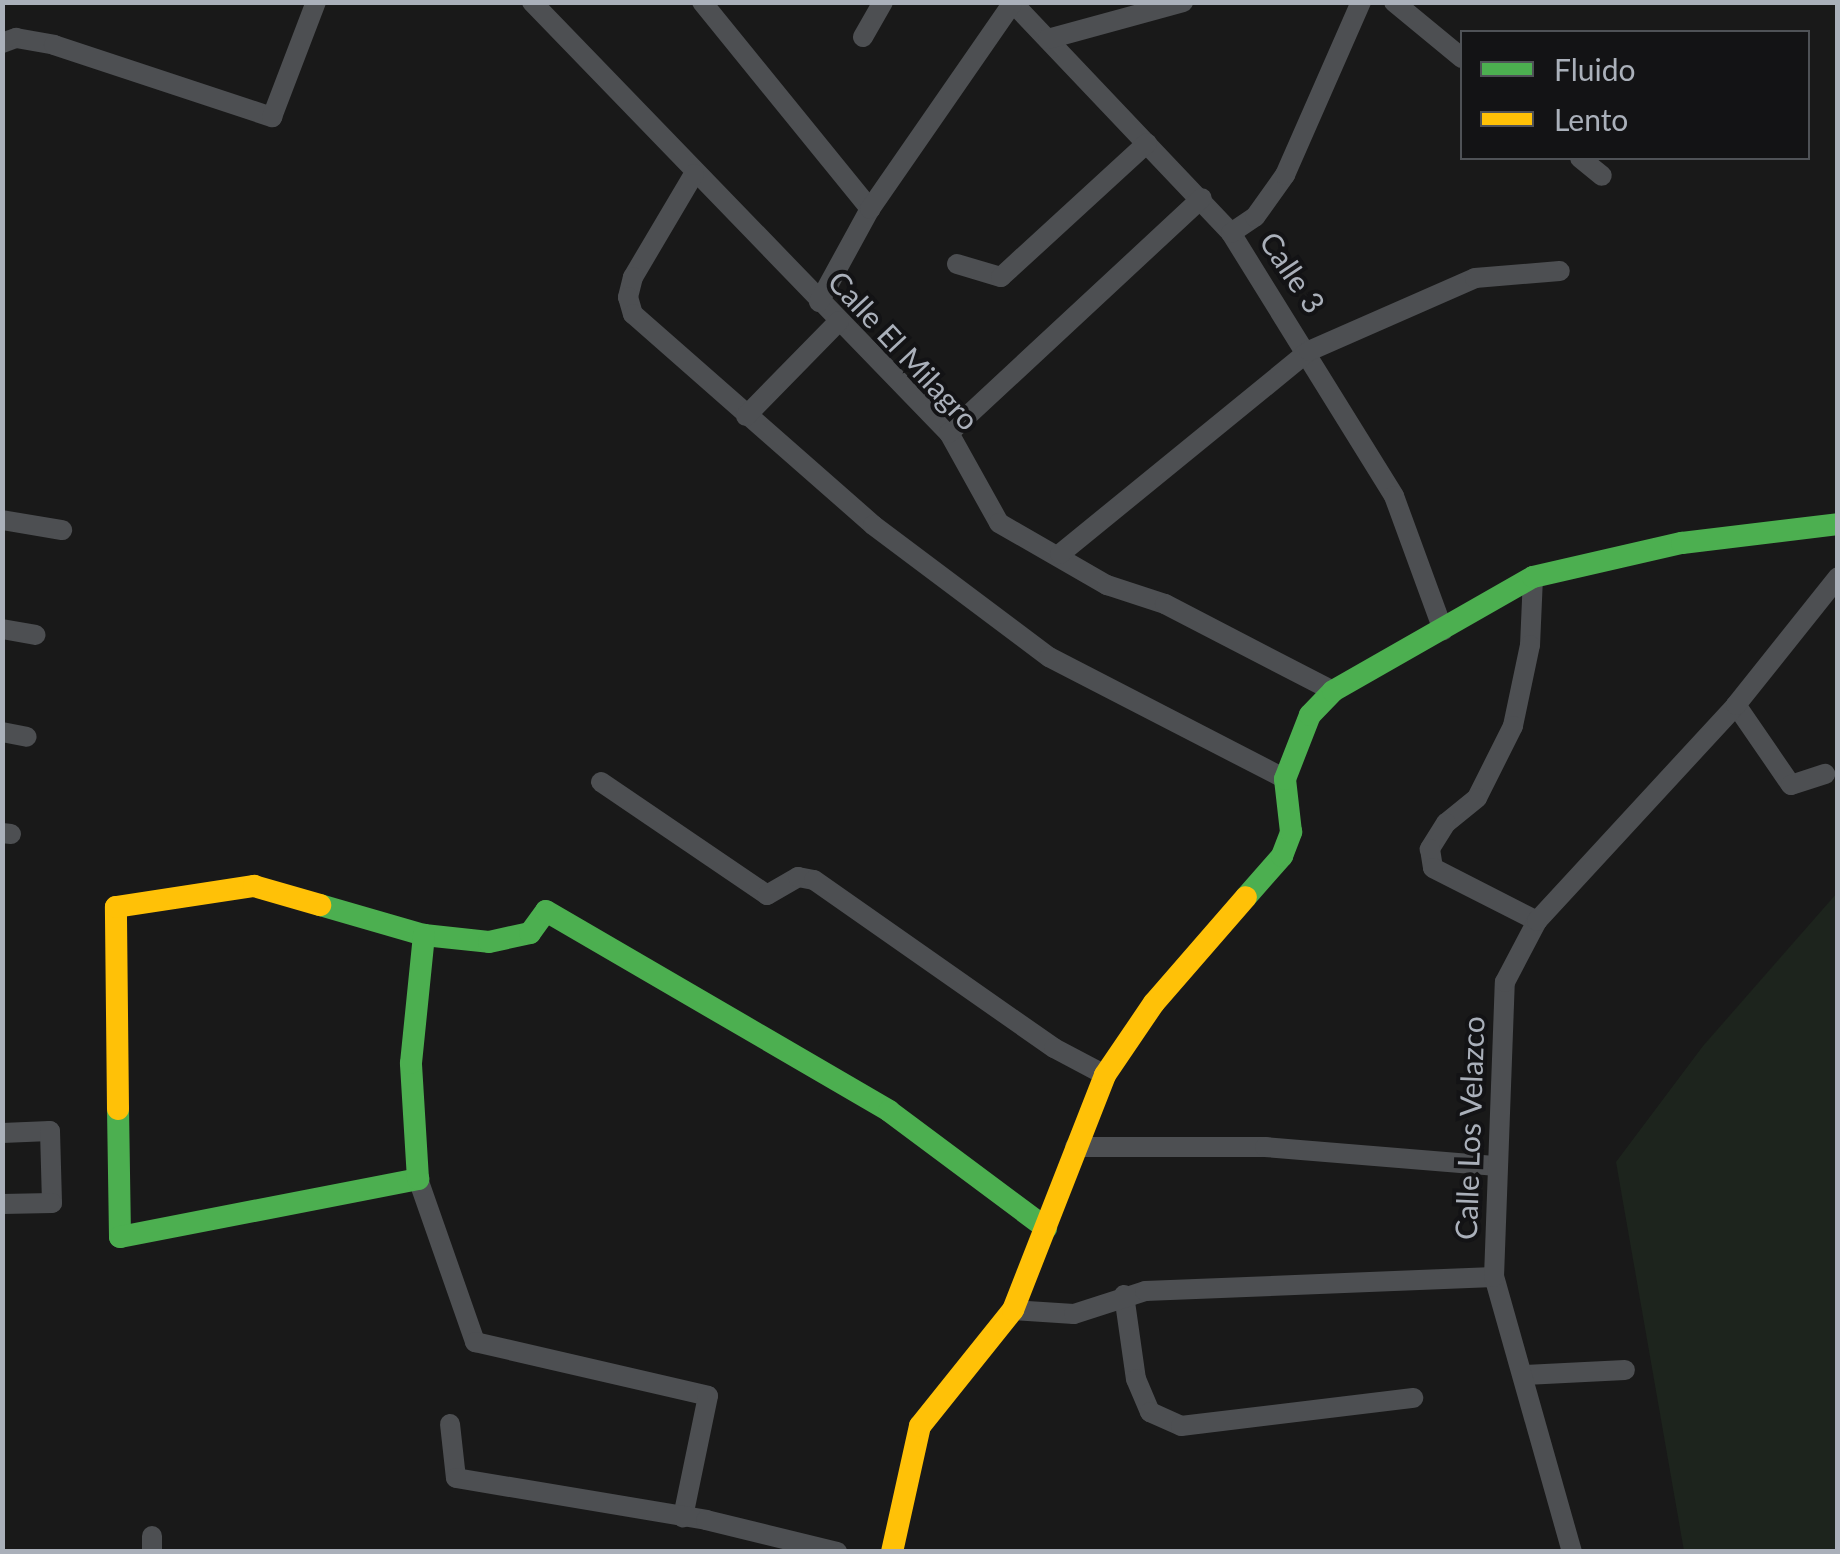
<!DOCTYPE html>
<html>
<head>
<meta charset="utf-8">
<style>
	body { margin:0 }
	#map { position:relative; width:1840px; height:1554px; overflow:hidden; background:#191919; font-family:Lato,sans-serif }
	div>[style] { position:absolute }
	.green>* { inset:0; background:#1d241d }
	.street>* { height:20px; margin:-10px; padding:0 10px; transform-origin:10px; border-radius:10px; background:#4d4f52 }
	.fast>* { height:22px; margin:-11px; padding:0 11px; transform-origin:11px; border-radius:11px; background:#4caf50 }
	.slow>* { height:22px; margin:-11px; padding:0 11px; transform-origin:11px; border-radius:11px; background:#ffc107 }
	span { translate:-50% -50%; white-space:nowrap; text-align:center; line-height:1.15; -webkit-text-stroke:8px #131315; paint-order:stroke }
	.street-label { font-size:30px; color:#aab0ba }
	.frame { position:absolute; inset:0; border:5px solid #aab0ba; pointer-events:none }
	.legend { position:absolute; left:1460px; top:30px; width:350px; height:130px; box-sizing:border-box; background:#131315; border:2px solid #4f5257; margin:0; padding:12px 18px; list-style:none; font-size:30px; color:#aab0ba }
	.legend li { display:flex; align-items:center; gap:20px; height:50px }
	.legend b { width:50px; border:2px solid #4f5257 }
</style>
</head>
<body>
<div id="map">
	<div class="green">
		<div style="clip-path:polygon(1837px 893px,1837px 1551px,1684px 1551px,1616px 1162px,1703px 1046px)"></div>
	</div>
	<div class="street">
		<div style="left:532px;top:2px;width:600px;rotate:45.95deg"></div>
		<div style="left:949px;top:433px;width:103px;rotate:60.9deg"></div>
		<div style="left:999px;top:523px;width:125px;rotate:29.9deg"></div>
		<div style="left:1107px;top:585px;width:61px;rotate:18.1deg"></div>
		<div style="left:1165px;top:604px;width:189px;rotate:27.4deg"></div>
		<div style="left:702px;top:2px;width:267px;rotate:50.9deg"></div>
		<div style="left:1012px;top:2px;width:318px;rotate:46.5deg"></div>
		<div style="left:1231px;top:233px;width:309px;rotate:58.2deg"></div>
		<div style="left:1394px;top:496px;width:143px;rotate:69.9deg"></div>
		<div style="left:1394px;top:2px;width:88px;rotate:39.5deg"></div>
		<div style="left:863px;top:37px;width:40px;rotate:-60.3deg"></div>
		<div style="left:1048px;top:39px;width:140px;rotate:-15.3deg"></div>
		<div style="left:2px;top:43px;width:15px;rotate:-20deg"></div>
		<div style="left:16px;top:38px;width:39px;rotate:10deg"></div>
		<div style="left:54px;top:45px;width:230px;rotate:18.3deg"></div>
		<div style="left:272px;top:117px;width:123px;rotate:-69.1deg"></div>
		<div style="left:1580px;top:158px;width:28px;rotate:39deg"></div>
		<div style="left:694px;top:174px;width:120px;rotate:120.6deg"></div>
		<div style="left:633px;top:277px;width:21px;rotate:104deg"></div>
		<div style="left:628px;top:297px;width:18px;rotate:74deg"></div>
		<div style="left:633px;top:314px;width:320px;rotate:41.3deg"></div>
		<div style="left:873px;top:525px;width:220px;rotate:36.9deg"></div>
		<div style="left:1049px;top:657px;width:266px;rotate:27.3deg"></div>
		<div style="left:1231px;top:233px;width:29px;rotate:-34deg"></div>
		<div style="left:1255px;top:217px;width:52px;rotate:-54.5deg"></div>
		<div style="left:1285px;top:175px;width:189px;rotate:-66.3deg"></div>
		<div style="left:957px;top:264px;width:46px;rotate:16.5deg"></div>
		<div style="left:1001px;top:277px;width:198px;rotate:-42.5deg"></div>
		<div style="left:819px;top:302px;width:106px;rotate:-61.3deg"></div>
		<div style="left:870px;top:209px;width:249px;rotate:-55.3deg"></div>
		<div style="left:746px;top:416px;width:133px;rotate:-45.6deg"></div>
		<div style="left:949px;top:433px;width:345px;rotate:-42.9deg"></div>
		<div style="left:2px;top:520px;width:61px;rotate:9.5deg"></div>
		<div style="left:1060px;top:554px;width:321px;rotate:-39.2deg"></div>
		<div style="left:1309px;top:351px;width:181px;rotate:-23.7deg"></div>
		<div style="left:1475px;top:278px;width:85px;rotate:-4.7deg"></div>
		<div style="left:1533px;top:577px;width:68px;rotate:92.5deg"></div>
		<div style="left:1530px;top:645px;width:83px;rotate:101.9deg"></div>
		<div style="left:1513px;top:726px;width:80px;rotate:116.6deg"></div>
		<div style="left:1477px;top:798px;width:40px;rotate:141deg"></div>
		<div style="left:1446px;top:823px;width:31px;rotate:122deg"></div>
		<div style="left:1430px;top:849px;width:19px;rotate:81deg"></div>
		<div style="left:1433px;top:868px;width:117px;rotate:27deg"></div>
		<div style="left:2px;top:629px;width:34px;rotate:10deg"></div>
		<div style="left:1736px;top:705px;width:97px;rotate:55.5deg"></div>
		<div style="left:1791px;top:785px;width:36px;rotate:-18deg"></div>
		<div style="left:2px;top:732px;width:25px;rotate:11deg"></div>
		<div style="left:601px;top:782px;width:201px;rotate:34.2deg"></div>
		<div style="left:767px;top:895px;width:36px;rotate:-30deg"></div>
		<div style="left:798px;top:877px;width:16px;rotate:11deg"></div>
		<div style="left:814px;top:880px;width:293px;rotate:35deg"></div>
		<div style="left:1054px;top:1048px;width:58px;rotate:27.9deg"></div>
		<div style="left:2px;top:833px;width:9px;rotate:6deg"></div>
		<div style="left:2px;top:1133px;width:48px;rotate:-2.4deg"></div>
		<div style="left:50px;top:1131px;width:72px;rotate:88.4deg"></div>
		<div style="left:52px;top:1203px;width:50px;rotate:178.9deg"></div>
		<div style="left:1075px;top:1147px;width:190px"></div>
		<div style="left:1265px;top:1147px;width:233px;rotate:4.7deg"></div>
		<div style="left:418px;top:1179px;width:173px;rotate:70.7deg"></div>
		<div style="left:475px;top:1342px;width:239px;rotate:13deg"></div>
		<div style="left:708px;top:1396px;width:124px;rotate:101.7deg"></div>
		<div style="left:1124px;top:1295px;width:85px;rotate:81.9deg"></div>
		<div style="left:1136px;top:1379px;width:36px;rotate:67deg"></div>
		<div style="left:1150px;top:1412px;width:34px;rotate:24deg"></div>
		<div style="left:1181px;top:1426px;width:234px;rotate:-6.9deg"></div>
		<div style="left:1013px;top:1310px;width:61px;rotate:3.8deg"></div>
		<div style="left:1074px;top:1314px;width:75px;rotate:-17.9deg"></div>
		<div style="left:1145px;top:1291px;width:349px;rotate:-2.3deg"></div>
		<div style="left:1525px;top:1375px;width:100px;rotate:-2.9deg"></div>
		<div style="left:450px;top:1424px;width:54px;rotate:83.7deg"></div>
		<div style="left:456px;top:1478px;width:254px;rotate:9.5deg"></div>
		<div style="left:706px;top:1520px;width:135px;rotate:13.7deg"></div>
		<div style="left:152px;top:1536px;width:16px;rotate:90deg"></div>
		<div style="left:1572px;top:1552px;width:286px;rotate:-105.8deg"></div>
		<div style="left:1494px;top:1277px;width:295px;rotate:-87.9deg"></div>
		<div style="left:1505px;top:982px;width:69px;rotate:-62.3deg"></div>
		<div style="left:1537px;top:921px;width:294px;rotate:-47.3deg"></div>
		<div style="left:1736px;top:705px;width:164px;rotate:-51.4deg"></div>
	</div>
	<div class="fast">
		<div style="left:1246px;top:897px;width:55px;rotate:-48.7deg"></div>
		<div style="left:1282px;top:856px;width:26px;rotate:-69deg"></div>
		<div style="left:1291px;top:832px;width:53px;rotate:-96.5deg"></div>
		<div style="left:1285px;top:779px;width:69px;rotate:-68.7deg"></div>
		<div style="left:1310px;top:715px;width:33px;rotate:-46deg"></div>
		<div style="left:1333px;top:691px;width:230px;rotate:-29.7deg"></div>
		<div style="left:1533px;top:577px;width:153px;rotate:-12.9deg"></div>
		<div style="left:1682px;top:543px;width:157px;rotate:-6.9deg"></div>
		<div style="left:320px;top:905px;width:108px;rotate:16.1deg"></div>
		<div style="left:424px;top:935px;width:65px;rotate:6.1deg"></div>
		<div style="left:489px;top:942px;width:42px;rotate:-12.4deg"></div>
		<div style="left:530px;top:933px;width:27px;rotate:-54deg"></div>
		<div style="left:546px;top:911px;width:397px;rotate:30.2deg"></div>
		<div style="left:889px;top:1111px;width:196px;rotate:36.7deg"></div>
		<div style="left:118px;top:1109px;width:128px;rotate:89.1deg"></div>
		<div style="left:120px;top:1237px;width:304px;rotate:-11deg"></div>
		<div style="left:418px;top:1179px;width:116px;rotate:-93.5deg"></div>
		<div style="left:411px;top:1063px;width:129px;rotate:-84.2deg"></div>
	</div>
	<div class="slow">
		<div style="left:118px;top:1109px;width:202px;rotate:-90.6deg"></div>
		<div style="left:116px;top:907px;width:140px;rotate:-8.7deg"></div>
		<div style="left:254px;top:886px;width:69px;rotate:16.1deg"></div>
		<div style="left:892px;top:1552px;width:129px;rotate:-77.5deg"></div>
		<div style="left:920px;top:1426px;width:149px;rotate:-51.3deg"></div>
		<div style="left:1013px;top:1310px;width:252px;rotate:-68.6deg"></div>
		<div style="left:1105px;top:1075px;width:87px;rotate:-55.8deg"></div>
		<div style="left:1154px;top:1003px;width:140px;rotate:-49deg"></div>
	</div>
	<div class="street-label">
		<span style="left:1293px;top:272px;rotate:56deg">Calle 3</span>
		<span style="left:904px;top:350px;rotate:47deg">Calle El Milagro</span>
		<span style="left:1469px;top:1128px;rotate:-88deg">Calle Los Velazco</span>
	</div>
	<div class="frame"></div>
	<ul class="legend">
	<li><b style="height:12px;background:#4caf50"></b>Fluido</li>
	<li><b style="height:12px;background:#ffc107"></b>Lento</li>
	</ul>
</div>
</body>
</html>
